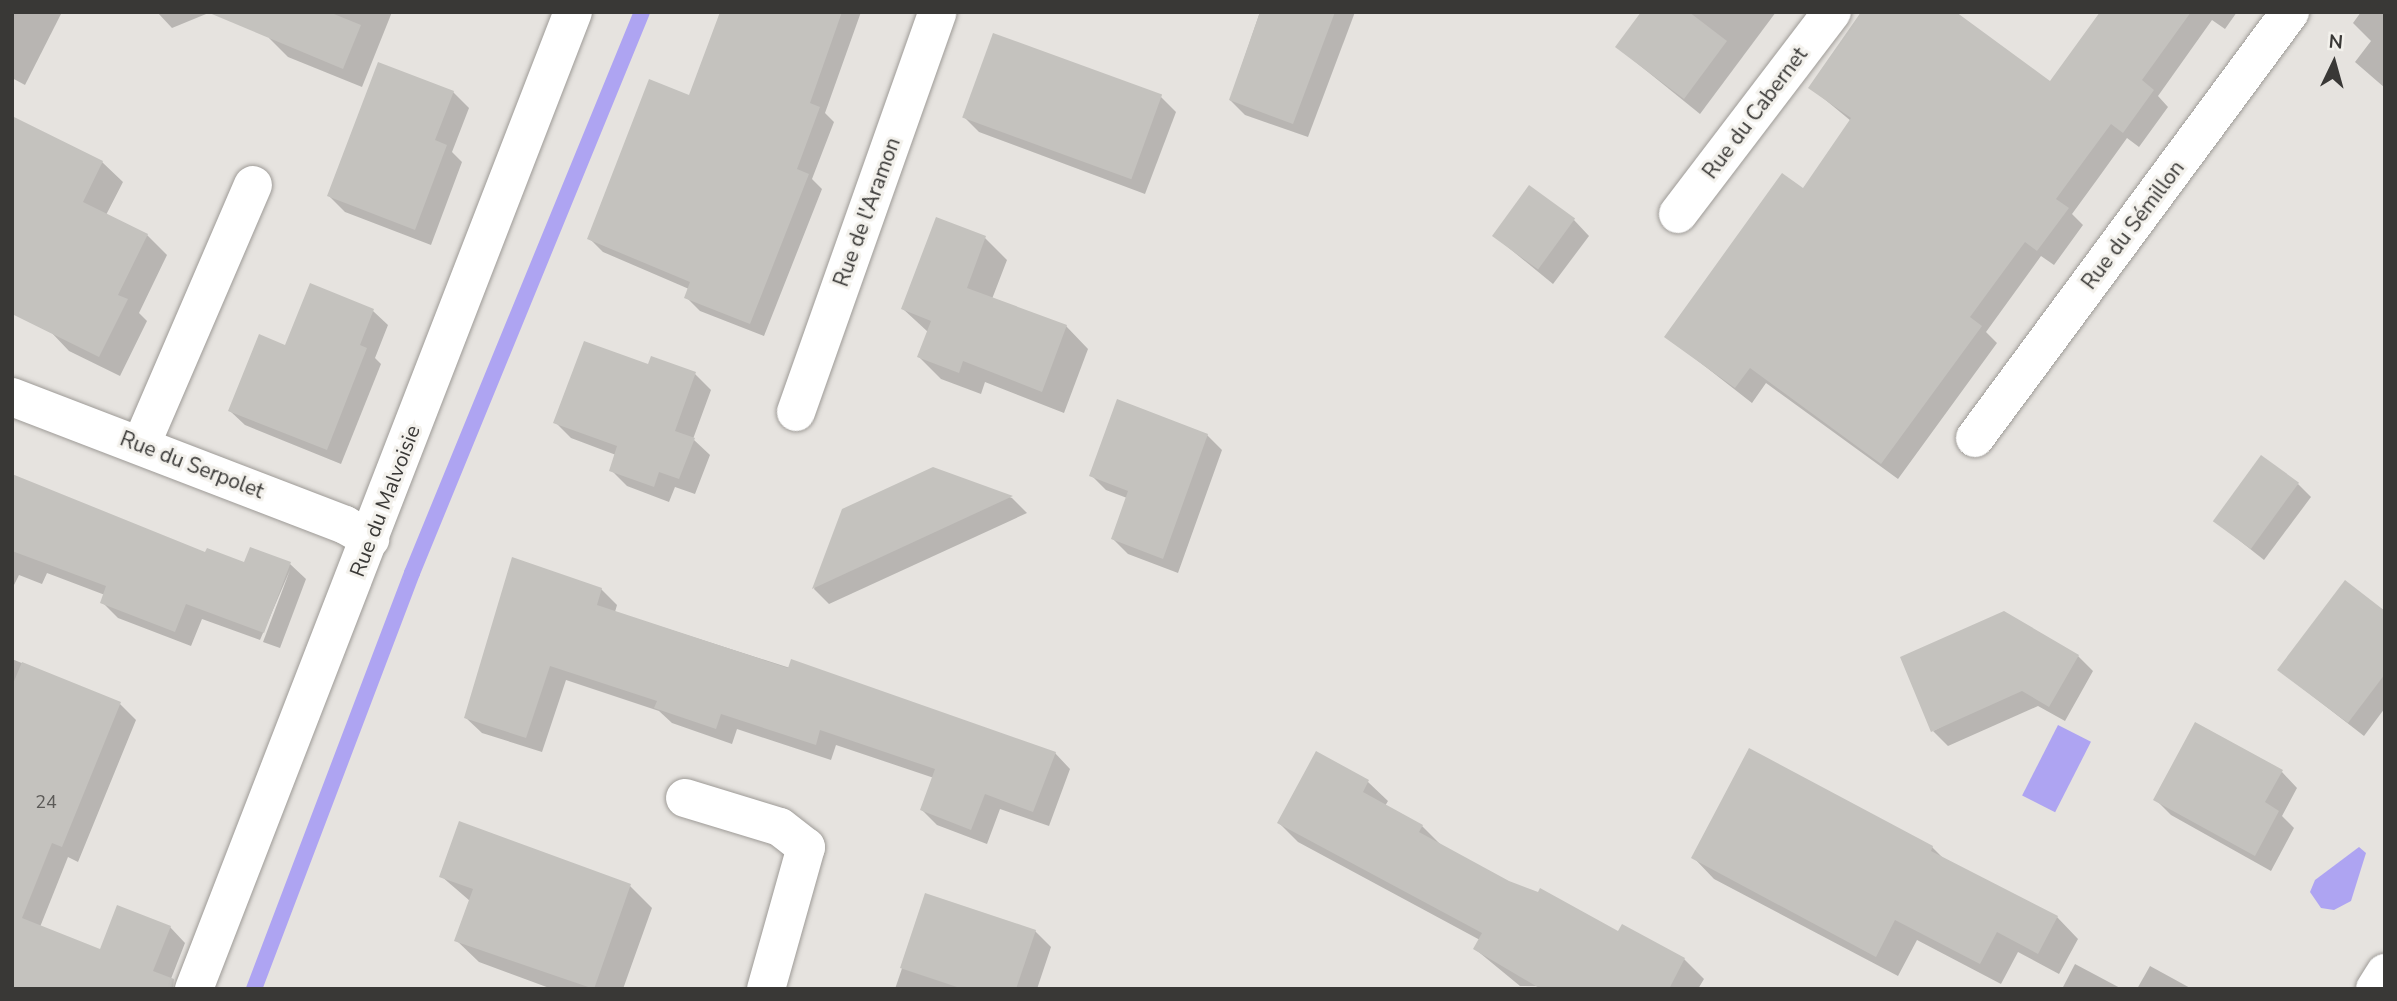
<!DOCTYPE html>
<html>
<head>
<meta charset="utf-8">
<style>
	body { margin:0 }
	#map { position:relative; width:2397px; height:1001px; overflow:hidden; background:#e6e3df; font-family:"Nunito Sans",sans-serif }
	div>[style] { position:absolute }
	.water>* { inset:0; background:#aea4f2; transform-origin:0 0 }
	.shadow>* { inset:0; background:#0003 }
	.stream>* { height:16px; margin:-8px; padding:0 8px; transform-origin:8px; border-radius:8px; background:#aea4f2 }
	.building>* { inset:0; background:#c4c2be; transform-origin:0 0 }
	.roads { filter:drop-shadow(0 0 2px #9e9b97) drop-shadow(0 0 2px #9e9b97) }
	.minor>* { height:38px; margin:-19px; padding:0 19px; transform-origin:19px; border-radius:19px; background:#fff }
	span { translate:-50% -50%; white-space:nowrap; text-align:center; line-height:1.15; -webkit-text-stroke:6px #f3f1ec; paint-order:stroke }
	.number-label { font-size:18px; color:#5c5a58 }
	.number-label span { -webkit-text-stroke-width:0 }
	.street-label { font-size:21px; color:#393836 }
	.frame { position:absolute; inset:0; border:14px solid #393836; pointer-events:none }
	.north { position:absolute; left:2299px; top:28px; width:70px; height:70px; -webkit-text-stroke:5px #f3f1ec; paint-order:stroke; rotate:5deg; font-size:19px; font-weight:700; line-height:28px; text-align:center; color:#393836 }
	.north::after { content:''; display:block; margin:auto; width:24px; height:32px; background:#393836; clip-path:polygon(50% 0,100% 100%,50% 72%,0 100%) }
</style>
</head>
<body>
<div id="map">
	<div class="water">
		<div style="left:2058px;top:725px;width:37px;height:79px;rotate:27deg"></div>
		<div style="clip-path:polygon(2359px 847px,2366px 853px,2351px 901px,2334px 910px,2321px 908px,2310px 892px,2315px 880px)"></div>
	</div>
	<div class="shadow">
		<div style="clip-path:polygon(12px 12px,62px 12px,25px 85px,12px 78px)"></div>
		<div style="clip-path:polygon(157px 12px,211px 12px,172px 28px)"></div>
		<div style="clip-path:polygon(280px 12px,392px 12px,362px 87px,288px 57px,269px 38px)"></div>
		<div style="clip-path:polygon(722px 12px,861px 12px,825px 113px,834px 122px,812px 179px,822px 189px,764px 336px,700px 311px,686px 297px,689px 289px,603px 252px,589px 238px,690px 97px)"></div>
		<div style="clip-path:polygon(1260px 12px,1355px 12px,1308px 137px,1245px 115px,1230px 100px)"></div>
		<div style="clip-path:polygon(1644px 12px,1776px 12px,1700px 114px,1617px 47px)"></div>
		<div style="clip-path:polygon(2102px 12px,2237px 12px,2225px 29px,2212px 20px,2158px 96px,2168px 107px,2139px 147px,2127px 138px,2099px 177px,2072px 214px,2083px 225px,2054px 265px,2041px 256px,1986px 332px,1997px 343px,1898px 479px,1766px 383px,1752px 403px,1666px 336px,1804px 191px,1851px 121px,1811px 88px,2051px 83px)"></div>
		<div style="clip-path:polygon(2361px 12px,2385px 12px,2385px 88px,2355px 62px,2371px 41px,2353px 23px)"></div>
		<div style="clip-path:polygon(453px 92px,469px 108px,452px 152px,462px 162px,431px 245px,345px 212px,329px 196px)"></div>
		<div style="clip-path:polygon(1161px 97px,1176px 112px,1145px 194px,979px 132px,964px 117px)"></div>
		<div style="clip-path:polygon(102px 162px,123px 182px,106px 215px,147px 235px,167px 255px,139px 313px,147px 321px,120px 376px,69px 351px,49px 330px,12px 308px)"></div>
		<div style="clip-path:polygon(1574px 220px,1589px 236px,1553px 284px,1493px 235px)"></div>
		<div style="clip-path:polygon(985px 238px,1007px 260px,992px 299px,1066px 326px,1088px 349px,1064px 413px,985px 382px,981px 394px,941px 379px,919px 357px,928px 332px,903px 309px)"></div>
		<div style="clip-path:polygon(373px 311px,388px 325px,375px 358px,381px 364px,341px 464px,245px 425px,230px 411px,286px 348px)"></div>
		<div style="clip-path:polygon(649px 367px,695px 374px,711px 390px,693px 439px,710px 455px,695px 494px,675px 487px,669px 502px,627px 486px,611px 470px,616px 455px,571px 438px,555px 422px)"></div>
		<div style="clip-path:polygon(1207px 435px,1222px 450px,1178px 573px,1128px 554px,1113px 539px,1127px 498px,1106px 490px,1091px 475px)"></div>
		<div style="clip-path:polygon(933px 468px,1012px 498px,1027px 513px,829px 604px,814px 589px,844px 510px)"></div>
		<div style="clip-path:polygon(12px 476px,206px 554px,245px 565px,290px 564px,306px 579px,280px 648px,263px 642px,290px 570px,260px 640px,202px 619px,191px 646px,118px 618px,102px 602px,105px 595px,47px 573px,42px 584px,19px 575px,12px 589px)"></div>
		<div style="clip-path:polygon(2298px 484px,2311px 497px,2264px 560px,2215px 521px)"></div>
		<div style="clip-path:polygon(601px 589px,617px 605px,615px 612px,1055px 753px,1070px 769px,1049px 826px,1000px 809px,987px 844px,937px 825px,922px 810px,934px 778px,836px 745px,831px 760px,737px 729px,732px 744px,672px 723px,659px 711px,566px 680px,542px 752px,482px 733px,466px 718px)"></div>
		<div style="clip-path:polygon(2385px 608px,2385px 708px,2364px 736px,2279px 670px)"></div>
		<div style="clip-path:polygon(2078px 656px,2093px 671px,2065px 721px,2038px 706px,1948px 746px,1933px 731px)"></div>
		<div style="clip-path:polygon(12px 659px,120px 704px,136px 720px,78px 862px,68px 857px,40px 927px,101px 952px,170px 927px,185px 943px,167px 989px,12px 989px)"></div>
		<div style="clip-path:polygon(1317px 754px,1368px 782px,1388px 801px,1385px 806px,1422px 826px,1441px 845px,1508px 882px,1618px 933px,1622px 926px,1684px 959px,1704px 979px,1698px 989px,1520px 986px,1475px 949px,1480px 940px,1298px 842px,1279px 823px)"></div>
		<div style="clip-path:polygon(2282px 772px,2297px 788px,2282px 816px,2294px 828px,2271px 871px,2171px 815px,2155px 799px)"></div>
		<div style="clip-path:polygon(1932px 847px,1946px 861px,2057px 917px,2078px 939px,2059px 974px,2018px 952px,2001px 984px,1917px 940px,1898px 976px,1714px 879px,1693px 857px)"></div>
		<div style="clip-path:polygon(441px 876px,630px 886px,652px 908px,623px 989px,552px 989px,479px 962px,456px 940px,470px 901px)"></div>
		<div style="clip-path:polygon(927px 895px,1035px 931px,1051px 947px,1037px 989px,895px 989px)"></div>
		<div style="clip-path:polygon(2075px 964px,2122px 989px,2062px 989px)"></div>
		<div style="clip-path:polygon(2150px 966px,2192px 989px,2137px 989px)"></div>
	</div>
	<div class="stream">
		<div style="left:254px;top:989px;width:445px;rotate:-69.2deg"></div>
		<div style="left:412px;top:573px;width:606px;rotate:-67.71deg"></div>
	</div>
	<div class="building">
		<div style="clip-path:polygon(207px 12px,329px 12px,361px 25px,343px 69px)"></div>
		<div style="clip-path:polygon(720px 12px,842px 12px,810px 103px,820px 107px,797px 169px,809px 174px,750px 324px,684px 298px,690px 282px,587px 239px,649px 79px,689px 95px)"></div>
		<div style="clip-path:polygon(1260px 12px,1335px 12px,1293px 124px,1229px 100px)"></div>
		<div style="clip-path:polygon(1641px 12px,1689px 12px,1727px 41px,1684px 99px,1615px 47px)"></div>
		<div style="clip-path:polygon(1861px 12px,1956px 12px,2050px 81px,2100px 12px,2191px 12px,2142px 80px,2154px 90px,2123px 133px,2111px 124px,2083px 162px,2056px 199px,2069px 208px,2037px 251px,2025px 242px,1970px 317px,1982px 326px,1881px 464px,1750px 368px,1735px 388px,1664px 337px,1782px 173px,1803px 188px,1851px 118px,1808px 88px)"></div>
		<div style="left:993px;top:33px;width:180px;height:90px;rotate:20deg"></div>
		<div style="clip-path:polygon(378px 62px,454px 91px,435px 140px,447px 145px,415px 230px,327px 196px)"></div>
		<div style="clip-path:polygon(12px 116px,103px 161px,83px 202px,148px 234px,118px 295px,128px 299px,99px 357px,12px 314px)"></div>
		<div style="left:1529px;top:185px;width:57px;height:63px;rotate:36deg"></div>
		<div style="clip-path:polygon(936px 217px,986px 236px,967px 288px,1067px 325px,1042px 392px,963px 361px,959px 373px,917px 357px,931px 321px,901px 309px)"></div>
		<div style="clip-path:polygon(310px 283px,374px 309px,360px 345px,367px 348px,327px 450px,228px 411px,259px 334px,285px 345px)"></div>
		<div style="clip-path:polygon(584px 341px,648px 364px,651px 356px,696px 372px,675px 431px,695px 438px,679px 479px,659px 472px,654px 487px,609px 471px,617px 446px,553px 423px)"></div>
		<div style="clip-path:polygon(1117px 399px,1208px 434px,1163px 559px,1111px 539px,1128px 491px,1089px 476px)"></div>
		<div style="left:2261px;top:455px;width:47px;height:82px;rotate:36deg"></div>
		<div style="clip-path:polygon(933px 467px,1013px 496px,812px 589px,842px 509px)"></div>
		<div style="clip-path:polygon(12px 474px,205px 552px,207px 548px,244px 562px,250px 547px,291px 562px,264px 633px,186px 604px,175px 632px,100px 603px,106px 586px,12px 551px)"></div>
		<div style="clip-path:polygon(512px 557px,602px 588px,597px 605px,788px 668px,791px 659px,1056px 752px,1033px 812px,985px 794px,971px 830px,920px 810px,935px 769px,820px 730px,816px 745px,721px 714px,716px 729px,654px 708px,657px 701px,550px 666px,526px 738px,464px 718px)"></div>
		<div style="clip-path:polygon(2345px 580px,2385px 611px,2385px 674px,2348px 723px,2277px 670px)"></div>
		<div style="clip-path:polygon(2004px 611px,2079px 655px,2049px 707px,2022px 691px,1931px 732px,1900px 657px)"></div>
		<div style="clip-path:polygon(22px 662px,121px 702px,62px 847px,52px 843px,22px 918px,100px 949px,117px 905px,171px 926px,153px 971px,174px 979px,173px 989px,12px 989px,12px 686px)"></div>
		<div style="clip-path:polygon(2195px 722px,2283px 770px,2265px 802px,2279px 811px,2255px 856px,2153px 800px)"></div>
		<div style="clip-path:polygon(1749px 748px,1933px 846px,1931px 851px,2058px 916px,2038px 954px,1997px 932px,1980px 964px,1895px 920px,1876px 957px,1691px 858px)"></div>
		<div style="clip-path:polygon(1316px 751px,1369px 780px,1363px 792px,1423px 825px,1419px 832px,1509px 881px,1538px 892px,1540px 888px,1618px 931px,1622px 924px,1685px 958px,1669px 989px,1541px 989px,1473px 949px,1482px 933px,1277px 823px)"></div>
		<div style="clip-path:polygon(459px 821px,631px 884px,594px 989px,454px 941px,473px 889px,439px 877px)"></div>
		<div style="clip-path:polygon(925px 893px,1036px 930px,1016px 989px,963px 989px,900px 968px)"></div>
	</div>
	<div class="roads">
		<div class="minor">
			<div style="left:1678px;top:214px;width:254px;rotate:-52.7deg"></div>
			<div style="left:12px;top:397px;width:357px;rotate:21deg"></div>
			<div style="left:345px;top:525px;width:29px;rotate:29deg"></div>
			<div style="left:796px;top:412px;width:424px;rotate:-70.5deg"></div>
			<div style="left:1975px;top:438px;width:530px;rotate:-53.52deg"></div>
			<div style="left:141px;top:445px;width:283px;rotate:-66.7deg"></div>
			<div style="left:685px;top:798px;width:99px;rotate:17deg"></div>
			<div style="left:780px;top:827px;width:33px;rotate:38deg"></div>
			<div style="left:806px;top:847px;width:148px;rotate:105.7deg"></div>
			<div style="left:194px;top:989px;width:1048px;rotate:-68.8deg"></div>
			<div style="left:2375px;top:989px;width:19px;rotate:-58deg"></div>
		</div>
	</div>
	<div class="number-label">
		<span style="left:46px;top:802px">24</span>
	</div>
	<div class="street-label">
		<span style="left:1755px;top:113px;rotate:-53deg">Rue du Cabernet</span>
		<span style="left:867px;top:212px;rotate:-70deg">Rue de l'Aramon</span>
		<span style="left:2133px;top:225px;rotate:-53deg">Rue du Sémillon</span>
		<span style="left:192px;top:465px;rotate:21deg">Rue du Serpolet</span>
		<span style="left:385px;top:501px;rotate:-69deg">Rue du Malvoisie</span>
	</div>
	<div class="frame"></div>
	<div class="north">N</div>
</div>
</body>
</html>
